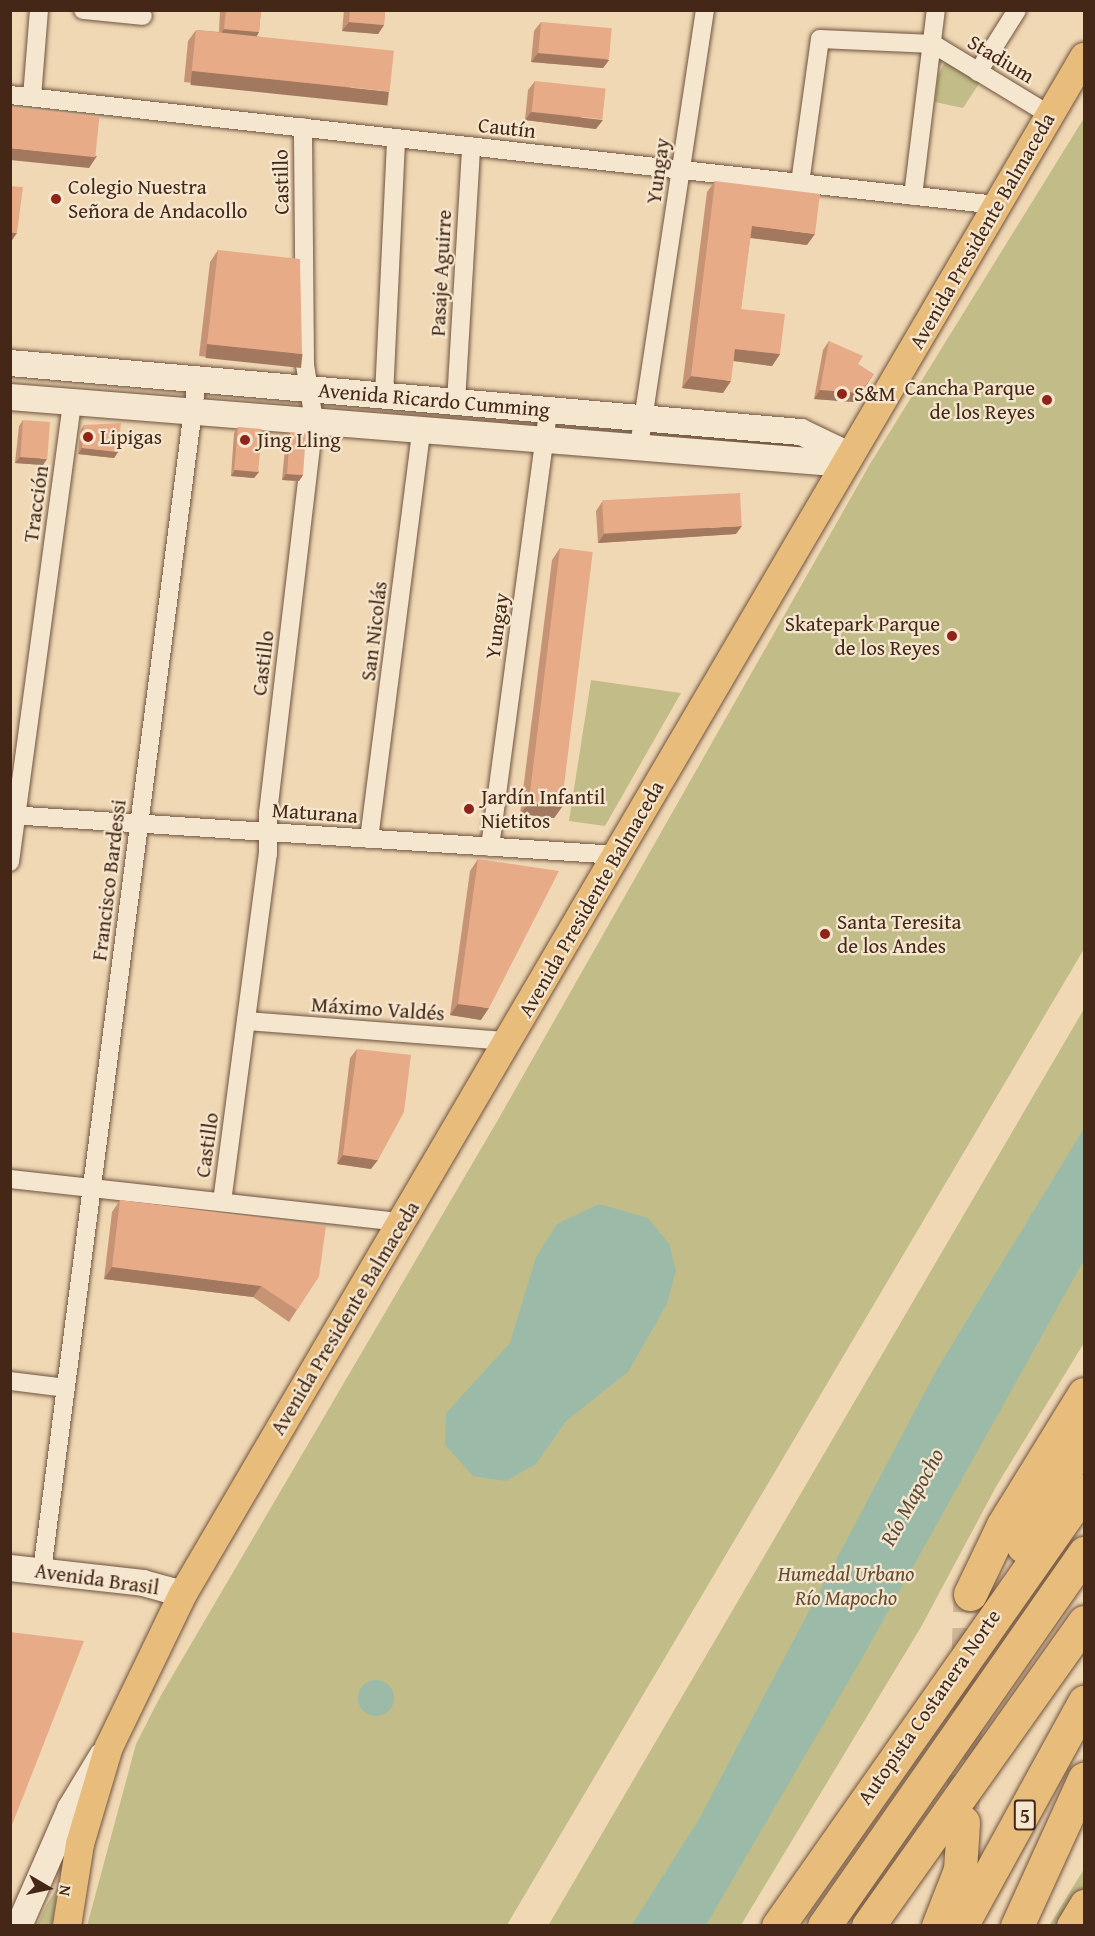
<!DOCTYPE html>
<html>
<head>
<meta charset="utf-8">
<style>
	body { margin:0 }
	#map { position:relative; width:1095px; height:1936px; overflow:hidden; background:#f0d8b5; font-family:"Gentium Book Plus",serif }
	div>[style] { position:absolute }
	.green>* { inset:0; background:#c2bc88 }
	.water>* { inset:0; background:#9bbba8 }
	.round { border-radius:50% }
	.highway-tunnel>* { height:33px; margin-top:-16.5px; transform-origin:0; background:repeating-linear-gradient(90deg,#ceb595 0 33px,transparent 0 49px) }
	.roads { filter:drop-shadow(0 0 2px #6f533e) drop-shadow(0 0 2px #6f533e) }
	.street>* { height:18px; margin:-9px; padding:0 9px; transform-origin:9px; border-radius:9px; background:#f5e6cf }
	.secondary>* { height:26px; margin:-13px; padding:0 13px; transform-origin:13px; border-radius:13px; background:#f5e6cf }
	.primary>* { height:28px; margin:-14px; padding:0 14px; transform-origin:14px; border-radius:14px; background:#e8bc7a }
	.highway>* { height:33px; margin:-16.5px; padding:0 16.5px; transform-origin:16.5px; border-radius:16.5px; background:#e8bc7a }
	.wall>* { inset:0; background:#c79375 }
	.shaded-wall>* { inset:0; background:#a2785f; transform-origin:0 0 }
	.building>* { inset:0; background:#e7ab88; transform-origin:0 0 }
	.dots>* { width:16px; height:16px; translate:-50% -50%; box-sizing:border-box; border:3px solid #f5e6cf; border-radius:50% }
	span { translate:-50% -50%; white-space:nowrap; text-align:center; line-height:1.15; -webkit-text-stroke:4.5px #f5e6cf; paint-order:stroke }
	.shield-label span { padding:2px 4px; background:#f5e6cf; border:2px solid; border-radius:4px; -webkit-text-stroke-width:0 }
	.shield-label { font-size:20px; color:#442716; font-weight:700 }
	.street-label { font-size:21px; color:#442716 }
	.poi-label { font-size:21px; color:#442716 }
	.left { translate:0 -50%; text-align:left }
	.right { translate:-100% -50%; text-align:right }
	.park-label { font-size:21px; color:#644c32; font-style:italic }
	.water-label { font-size:22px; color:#5a4c3a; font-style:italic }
	.frame { position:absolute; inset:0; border:12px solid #442716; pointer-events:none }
	.north { position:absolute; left:18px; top:1858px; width:60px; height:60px; -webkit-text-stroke:4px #f5e6cf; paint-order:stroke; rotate:99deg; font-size:16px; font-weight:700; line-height:24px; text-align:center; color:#442716 }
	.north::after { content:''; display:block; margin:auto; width:21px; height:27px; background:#442716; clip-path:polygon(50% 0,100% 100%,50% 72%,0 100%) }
</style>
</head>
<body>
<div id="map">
	<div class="green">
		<div style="clip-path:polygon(948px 57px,982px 79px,963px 108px,935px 102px,938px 75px)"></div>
		<div style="clip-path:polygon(1084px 118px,1084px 949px,507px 1925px,87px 1926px,136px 1744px,160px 1697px,499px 1118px,870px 464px)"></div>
		<div style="clip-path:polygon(591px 680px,681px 693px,605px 826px,569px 821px)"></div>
		<div style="clip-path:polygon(1084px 1009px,1084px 1343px,997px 1485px,921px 1627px,741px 1925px,548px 1926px)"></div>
		<div style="clip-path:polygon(1084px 1869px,1084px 1889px,1062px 1925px,1049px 1926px)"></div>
		<div style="clip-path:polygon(58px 1887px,52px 1925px,37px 1925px,47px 1904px)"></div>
	</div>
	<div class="water">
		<div style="clip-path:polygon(1084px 1128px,1084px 1260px,861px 1660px,706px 1925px,632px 1925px,699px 1819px,936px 1371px)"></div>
		<div style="clip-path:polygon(599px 1204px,648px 1218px,669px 1244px,676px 1270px,667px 1304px,628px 1372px,566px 1421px,536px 1464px,506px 1481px,473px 1476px,445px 1445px,446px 1413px,510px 1343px,536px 1257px,557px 1224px)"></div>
		<div class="round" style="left:358px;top:1680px;width:36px;height:36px"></div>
	</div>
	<div class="highway-tunnel">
		<div style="left:963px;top:1808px;width:214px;rotate:-88.1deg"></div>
	</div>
	<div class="roads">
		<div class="street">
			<div style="left:83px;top:10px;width:60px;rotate:5.7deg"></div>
			<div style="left:978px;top:72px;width:73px;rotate:-57.8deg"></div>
			<div style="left:10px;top:95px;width:993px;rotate:6.36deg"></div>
			<div style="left:32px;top:97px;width:87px;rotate:-85.4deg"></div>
			<div style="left:800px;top:183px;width:145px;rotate:-82.1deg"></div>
			<div style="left:820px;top:39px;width:113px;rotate:2.5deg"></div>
			<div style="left:933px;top:44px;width:137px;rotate:31.3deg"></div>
			<div style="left:913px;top:196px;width:187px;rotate:-83deg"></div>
			<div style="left:384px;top:396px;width:258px;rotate:-87.3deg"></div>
			<div style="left:456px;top:402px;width:256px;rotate:-86.6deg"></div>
			<div style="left:639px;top:446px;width:441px;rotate:-81.4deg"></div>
			<div style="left:10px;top:815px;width:608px;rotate:3.77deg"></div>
			<div style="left:369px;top:839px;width:414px;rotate:-82.7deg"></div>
			<div style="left:490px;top:847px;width:441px;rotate:-82.4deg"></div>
			<div style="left:10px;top:862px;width:464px;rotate:-82.3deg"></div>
			<div style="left:246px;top:1021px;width:263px;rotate:4.4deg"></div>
			<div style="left:10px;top:1179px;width:393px;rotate:6.3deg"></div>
			<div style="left:222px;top:1202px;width:351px;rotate:-82.5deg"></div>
			<div style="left:268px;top:854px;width:41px;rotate:-90deg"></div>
			<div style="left:268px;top:813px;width:396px;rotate:-83.3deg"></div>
			<div style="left:314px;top:420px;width:56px;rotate:-99.3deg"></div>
			<div style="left:305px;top:365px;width:238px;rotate:-90.5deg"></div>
			<div style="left:10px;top:1381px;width:56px;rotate:7.1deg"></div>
			<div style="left:42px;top:1571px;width:1202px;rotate:-82.59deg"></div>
		</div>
		<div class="secondary">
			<div style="left:10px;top:363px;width:794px;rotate:4.99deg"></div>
			<div style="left:801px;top:432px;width:55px;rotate:25.6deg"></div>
			<div style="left:10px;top:397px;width:839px;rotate:4.58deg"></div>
			<div style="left:10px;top:1568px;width:134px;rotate:6.4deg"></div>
			<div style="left:143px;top:1583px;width:41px;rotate:15.4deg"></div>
			<div style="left:19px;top:1926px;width:128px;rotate:-66.4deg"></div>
			<div style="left:70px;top:1809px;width:62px;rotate:-58.9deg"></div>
		</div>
		<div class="primary">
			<div style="left:67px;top:1926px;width:83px;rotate:-81deg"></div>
			<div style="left:80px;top:1844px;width:101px;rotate:-73.4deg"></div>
			<div style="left:109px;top:1747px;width:170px;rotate:-64.2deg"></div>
			<div style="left:183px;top:1594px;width:1782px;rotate:-59.62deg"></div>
			<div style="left:1071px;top:1926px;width:26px;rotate:-59deg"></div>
		</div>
		<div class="highway">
			<div style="left:1023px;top:1546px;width:125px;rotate:-60.8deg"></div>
			<div style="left:970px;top:1594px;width:76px;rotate:-64.4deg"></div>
			<div style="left:1003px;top:1525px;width:154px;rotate:-58.3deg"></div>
			<div style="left:778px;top:1926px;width:532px;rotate:-54.88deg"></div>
			<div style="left:824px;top:1926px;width:455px;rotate:-55.1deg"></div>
			<div style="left:868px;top:1926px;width:373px;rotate:-54.6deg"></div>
			<div style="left:938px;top:1926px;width:60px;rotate:-68.6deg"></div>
			<div style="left:960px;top:1870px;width:48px;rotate:-86.4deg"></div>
			<div style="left:961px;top:1926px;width:256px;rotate:-61.2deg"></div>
			<div style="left:1017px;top:1926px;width:162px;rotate:-65.5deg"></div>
		</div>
	</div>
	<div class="wall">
		<div style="clip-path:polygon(220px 10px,261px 10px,259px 32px,257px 36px,381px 104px,184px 82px,188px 41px,196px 30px,219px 32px)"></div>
		<div style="clip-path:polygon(344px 10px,385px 10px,384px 25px,378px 34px,342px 31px)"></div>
		<div style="clip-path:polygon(541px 22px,609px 60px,603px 68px,531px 62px,534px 31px)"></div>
		<div style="clip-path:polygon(535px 81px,596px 129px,525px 120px,528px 90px)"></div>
		<div style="clip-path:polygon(715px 181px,807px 245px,750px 238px,741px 309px,780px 354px,772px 366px,733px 361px,723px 393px,682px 388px,707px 192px)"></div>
		<div style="clip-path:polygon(218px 250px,302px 354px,294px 366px,199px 356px,210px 262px)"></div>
		<div style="clip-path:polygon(829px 341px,858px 364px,868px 383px,854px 402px,814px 399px,823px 350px)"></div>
		<div style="clip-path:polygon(23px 420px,43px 465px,15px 463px,19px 426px)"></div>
		<div style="clip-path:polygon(84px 425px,118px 452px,114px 458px,78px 454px,80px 431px)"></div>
		<div style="clip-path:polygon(238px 427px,259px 472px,254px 478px,231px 476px,234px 433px)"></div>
		<div style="clip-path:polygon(290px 432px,303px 475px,299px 481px,282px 480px,286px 438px)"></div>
		<div style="clip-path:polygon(602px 502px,736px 534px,598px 543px,596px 511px)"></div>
		<div style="clip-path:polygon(560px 548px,562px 807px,554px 818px,520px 814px,552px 560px)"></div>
		<div style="clip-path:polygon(478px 859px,481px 1020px,450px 1015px,470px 871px)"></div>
		<div style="clip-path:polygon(357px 1049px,371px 1169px,337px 1164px,350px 1058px)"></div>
		<div style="clip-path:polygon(120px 1200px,319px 1276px,289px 1322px,253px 1297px,104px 1279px,112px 1212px)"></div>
	</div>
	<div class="shaded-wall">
		<div style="clip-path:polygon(349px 22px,384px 25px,378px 34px,342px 31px)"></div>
		<div style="clip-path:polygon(224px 29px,259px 32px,253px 41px,218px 38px)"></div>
		<div style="clip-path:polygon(538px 53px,609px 60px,603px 68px,531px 62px)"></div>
		<div style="left:192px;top:71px;width:198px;height:14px;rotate:6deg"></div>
		<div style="clip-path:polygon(531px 112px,603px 120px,596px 129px,525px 120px)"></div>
		<div style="clip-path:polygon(10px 148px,97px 156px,89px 168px,10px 160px)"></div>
		<div style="clip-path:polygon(752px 226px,815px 234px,807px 245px,744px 237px)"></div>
		<div style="clip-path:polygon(10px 232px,17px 233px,10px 243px)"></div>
		<div style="left:207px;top:344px;width:96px;height:14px;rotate:6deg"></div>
		<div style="clip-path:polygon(735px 349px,780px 354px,772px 366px,727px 360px)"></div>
		<div style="clip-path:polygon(874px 374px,854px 402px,814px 399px,820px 390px)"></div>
		<div style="clip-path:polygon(691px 376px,731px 381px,723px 393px,682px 388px)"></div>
		<div style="clip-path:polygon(82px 448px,118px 452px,114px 458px,78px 454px)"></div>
		<div style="clip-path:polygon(20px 457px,47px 459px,43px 465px,15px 463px)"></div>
		<div style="clip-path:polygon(235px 470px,259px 472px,254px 478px,231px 476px)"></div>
		<div style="clip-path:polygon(286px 474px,303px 475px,299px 481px,282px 480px)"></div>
		<div style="clip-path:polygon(742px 526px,736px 534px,598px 543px,604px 534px)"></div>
		<div style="clip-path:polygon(529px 803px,562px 807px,554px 818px,520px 814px)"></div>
		<div style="clip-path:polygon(458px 1004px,489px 1008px,481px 1020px,450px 1015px)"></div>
		<div style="clip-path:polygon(343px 1155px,378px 1160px,371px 1169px,337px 1164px)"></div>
		<div style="clip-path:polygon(112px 1267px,261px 1286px,253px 1297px,104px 1279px)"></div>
	</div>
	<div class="building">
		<div style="clip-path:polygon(226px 10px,261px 10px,259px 32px,224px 29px)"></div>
		<div style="clip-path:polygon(350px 10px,385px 10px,384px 25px,349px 22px)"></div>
		<div style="left:541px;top:22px;width:71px;height:31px;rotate:5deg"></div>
		<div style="left:196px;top:30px;width:199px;height:41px;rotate:6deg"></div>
		<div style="left:535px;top:81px;width:71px;height:31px;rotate:6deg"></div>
		<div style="left:10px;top:107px;width:90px;height:41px;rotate:6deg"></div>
		<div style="clip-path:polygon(715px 181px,820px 194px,815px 234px,752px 226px,741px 309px,785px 314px,780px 354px,735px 349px,731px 381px,691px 376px)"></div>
		<div style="clip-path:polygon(10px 186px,23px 187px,17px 233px,10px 232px)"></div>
		<div style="clip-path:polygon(218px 250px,300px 259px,302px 354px,207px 344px)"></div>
		<div style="clip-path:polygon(829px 341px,863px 356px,858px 364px,874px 374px,860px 393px,820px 390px)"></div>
		<div style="left:23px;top:420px;width:27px;height:37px;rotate:4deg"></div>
		<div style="clip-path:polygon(121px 423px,118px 452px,82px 448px,84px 425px)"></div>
		<div style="left:238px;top:427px;width:24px;height:43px;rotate:5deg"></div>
		<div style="left:290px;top:432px;width:16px;height:42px;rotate:4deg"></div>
		<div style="left:740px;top:493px;width:33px;height:138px;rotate:87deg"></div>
		<div style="left:560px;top:548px;width:33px;height:257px;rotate:7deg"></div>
		<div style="clip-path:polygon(478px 859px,559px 871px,489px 1008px,458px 1004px)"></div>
		<div style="clip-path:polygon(357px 1049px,411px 1055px,404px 1112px,378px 1160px,343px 1155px)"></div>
		<div style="clip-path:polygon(120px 1200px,326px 1226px,319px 1276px,297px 1310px,261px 1286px,112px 1267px)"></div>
		<div style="clip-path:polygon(10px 1632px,84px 1641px,10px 1830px)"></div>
	</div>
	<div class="dots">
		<div style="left:56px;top:199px;background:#8f2418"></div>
		<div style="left:842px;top:394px;background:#8f2418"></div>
		<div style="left:1047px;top:400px;background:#8f2418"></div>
		<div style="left:88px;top:437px;background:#8f2418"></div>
		<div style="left:245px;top:440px;background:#8f2418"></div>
		<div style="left:952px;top:636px;background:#8f2418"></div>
		<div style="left:469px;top:809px;background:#8f2418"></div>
		<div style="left:825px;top:934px;background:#8f2418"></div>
	</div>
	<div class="shield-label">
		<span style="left:1025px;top:1815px">5</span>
	</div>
	<div class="street-label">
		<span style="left:1001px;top:59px;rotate:31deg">Stadium</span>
		<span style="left:507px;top:128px;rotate:6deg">Cautín</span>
		<span style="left:658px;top:171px;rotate:-82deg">Yungay</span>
		<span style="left:281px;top:182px;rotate:-91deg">Castillo</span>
		<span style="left:982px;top:231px;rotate:-60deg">Avenida Presidente Balmaceda</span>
		<span style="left:441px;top:273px;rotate:-87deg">Pasaje Aguirre</span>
		<span style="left:434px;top:400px;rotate:5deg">Avenida Ricardo Cumming</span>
		<span style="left:36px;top:504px;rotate:-82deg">Tracción</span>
		<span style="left:497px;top:626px;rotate:-82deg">Yungay</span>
		<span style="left:374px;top:631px;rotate:-83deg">San Nicolás</span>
		<span style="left:263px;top:663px;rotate:-83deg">Castillo</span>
		<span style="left:315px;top:813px;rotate:4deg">Maturana</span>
		<span style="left:109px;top:880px;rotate:-83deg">Francisco Bardessi</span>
		<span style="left:591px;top:899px;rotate:-60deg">Avenida Presidente Balmaceda</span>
		<span style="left:378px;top:1009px;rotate:4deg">Máximo Valdés</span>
		<span style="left:207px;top:1145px;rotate:-82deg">Castillo</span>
		<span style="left:345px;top:1318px;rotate:-59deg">Avenida Presidente Balmaceda</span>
		<span style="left:97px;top:1579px;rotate:8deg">Avenida Brasil</span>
		<span style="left:929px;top:1707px;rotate:-55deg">Autopista Costanera Norte</span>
	</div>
	<div class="poi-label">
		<span class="left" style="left:68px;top:199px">Colegio Nuestra<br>Señora de Andacollo</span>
		<span class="right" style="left:1035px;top:400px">Cancha Parque<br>de los Reyes</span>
		<span class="left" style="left:854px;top:394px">S&amp;M</span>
		<span class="left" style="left:100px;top:437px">Lipigas</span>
		<span class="left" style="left:257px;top:440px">Jing Lling</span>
		<span class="right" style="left:940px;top:636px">Skatepark Parque<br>de los Reyes</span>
		<span class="left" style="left:481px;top:809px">Jardín Infantil<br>Nietitos</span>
		<span class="left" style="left:837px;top:934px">Santa Teresita<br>de los Andes</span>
	</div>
	<div class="park-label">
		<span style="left:846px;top:1586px">Humedal Urbano<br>Río Mapocho</span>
	</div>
	<div class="water-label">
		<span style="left:912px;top:1497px;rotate:-61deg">Río Mapocho</span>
	</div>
	<div class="frame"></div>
	<div class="north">N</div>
</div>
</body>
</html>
